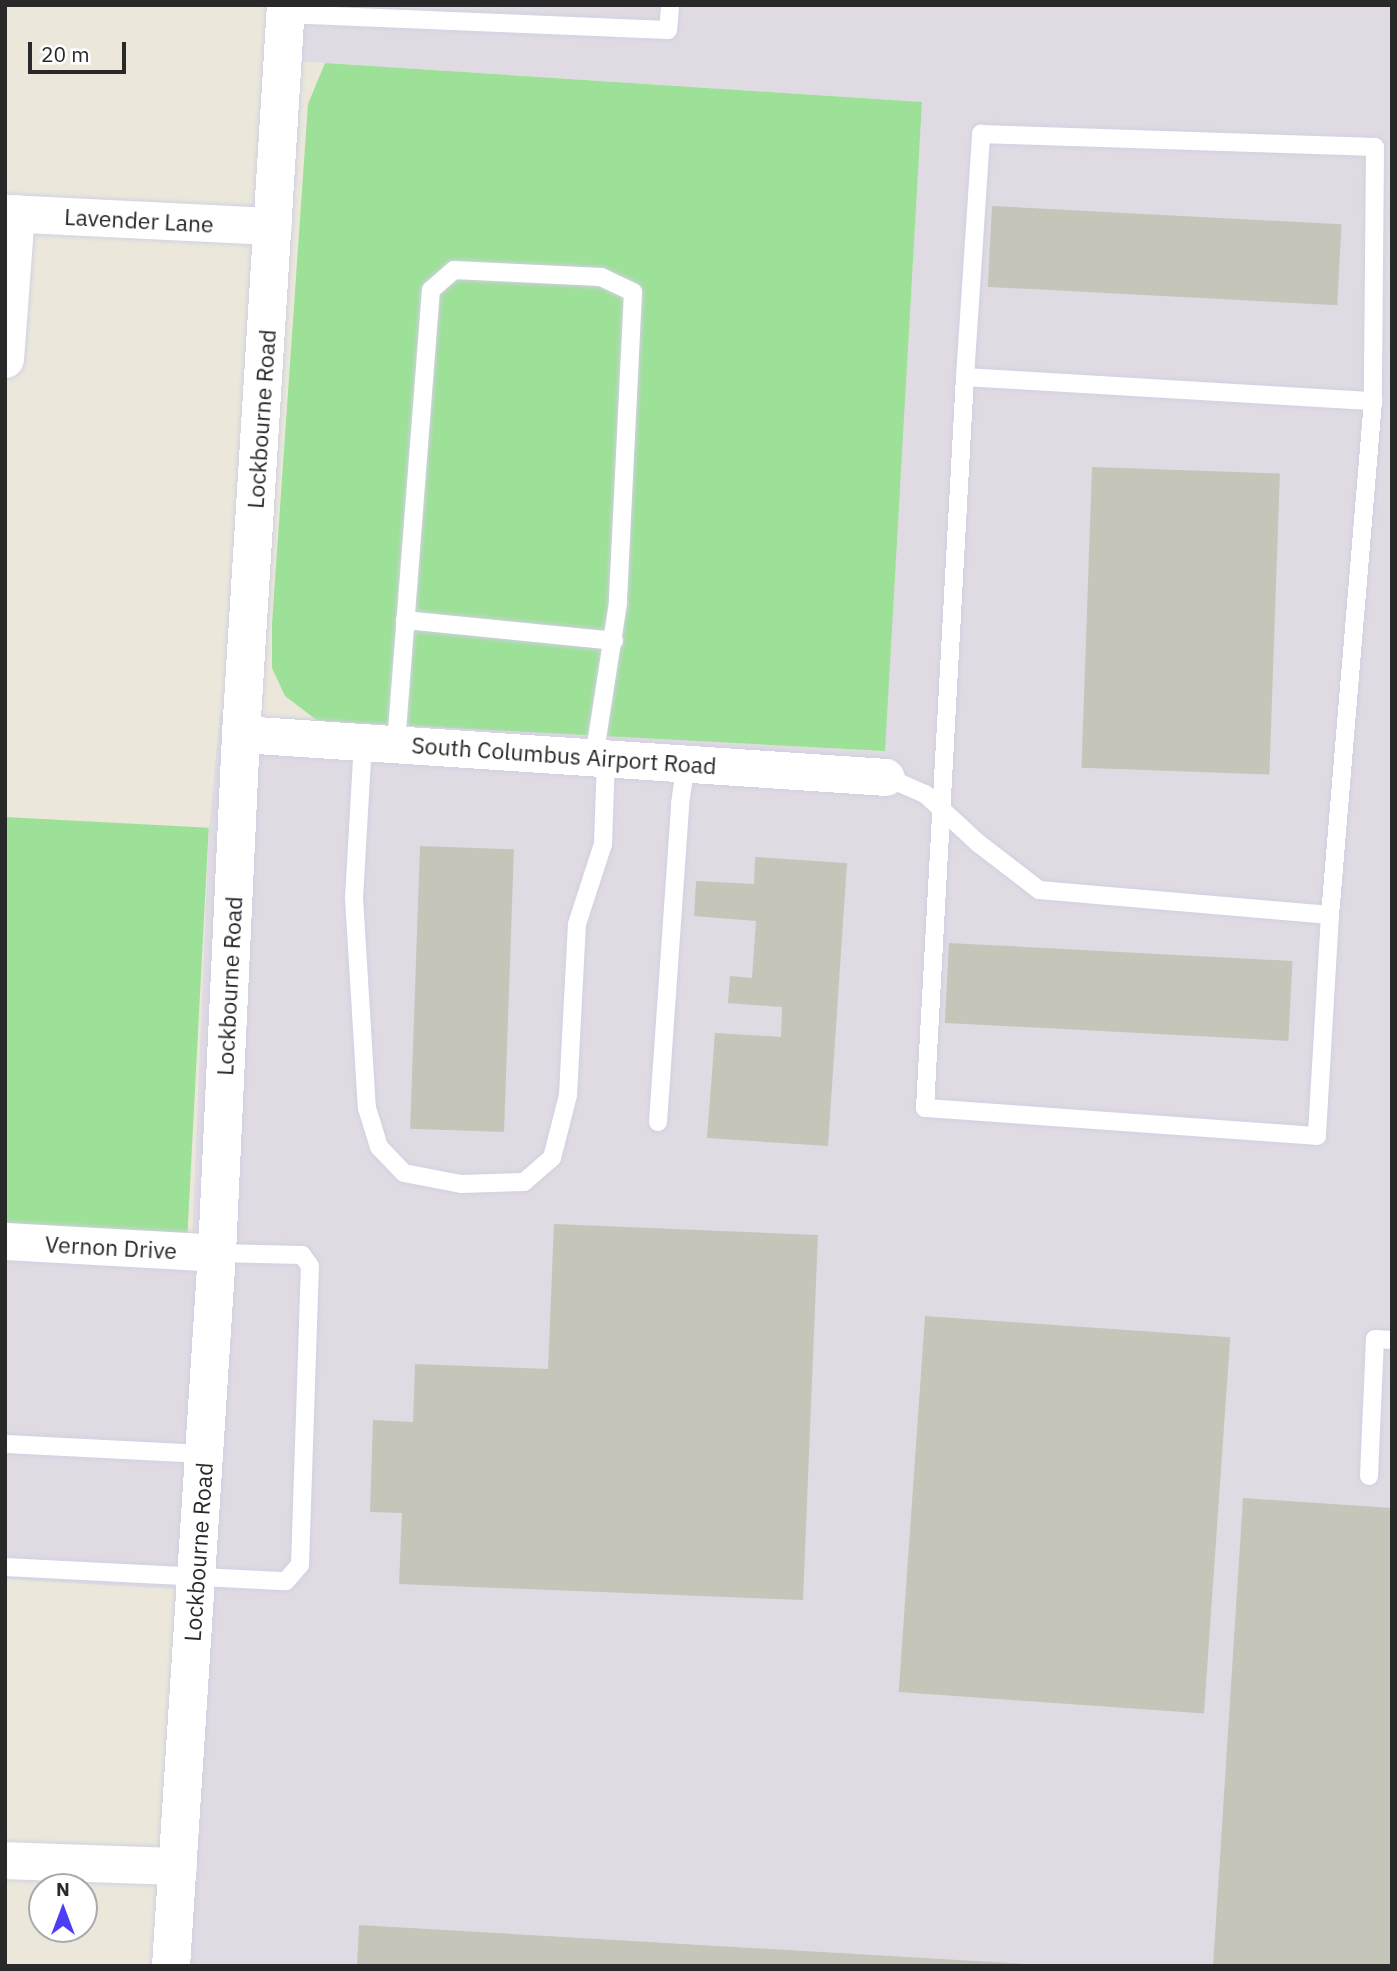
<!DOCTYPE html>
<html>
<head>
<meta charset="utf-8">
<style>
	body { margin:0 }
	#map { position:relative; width:1397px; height:1971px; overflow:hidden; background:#ebe8db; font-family:"IBM Plex Sans",sans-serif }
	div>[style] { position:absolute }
	.industrial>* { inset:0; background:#e0dbe3 }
	.green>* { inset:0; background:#9de098; transform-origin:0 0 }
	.building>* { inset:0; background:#c6c5ba; transform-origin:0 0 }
	.roads { filter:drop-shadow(0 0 2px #d1d0e1) drop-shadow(0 0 2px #d1d0e1) }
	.service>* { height:18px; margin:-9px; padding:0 9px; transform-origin:9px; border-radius:9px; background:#fff }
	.minor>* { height:37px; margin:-18.5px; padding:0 18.5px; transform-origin:18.5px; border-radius:18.5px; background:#fff }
	.tertiary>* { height:38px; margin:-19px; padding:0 19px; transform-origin:19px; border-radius:19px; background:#fff }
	span { translate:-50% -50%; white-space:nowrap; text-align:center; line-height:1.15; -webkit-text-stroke:7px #fff; paint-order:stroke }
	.street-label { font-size:23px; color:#292929 }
	.frame { position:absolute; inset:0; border:7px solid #292929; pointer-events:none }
	.north { position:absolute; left:28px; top:1873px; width:70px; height:70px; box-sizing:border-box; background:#fff; border:2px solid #a9a9a9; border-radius:50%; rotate:0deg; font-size:19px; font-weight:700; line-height:28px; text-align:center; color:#292929 }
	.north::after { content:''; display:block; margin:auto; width:24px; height:32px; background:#4d3ef5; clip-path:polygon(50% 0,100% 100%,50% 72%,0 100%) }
	.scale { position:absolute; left:28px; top:42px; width:98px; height:32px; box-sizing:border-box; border:4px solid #292929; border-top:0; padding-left:9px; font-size:21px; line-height:24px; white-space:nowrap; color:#292929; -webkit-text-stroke:5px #fff; paint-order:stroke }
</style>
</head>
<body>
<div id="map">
	<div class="industrial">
		<div style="clip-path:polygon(285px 5px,1392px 5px,1392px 1966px,152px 1966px,176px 1589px,5px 1579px,5px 1230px,192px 1242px,209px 828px,220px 715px,884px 751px,922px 102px,281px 60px)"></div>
	</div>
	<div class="green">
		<div style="clip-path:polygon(325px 63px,922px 102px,885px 751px,318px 721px,285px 696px,272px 668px,272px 624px,308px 104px)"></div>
		<div style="left:5px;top:817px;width:204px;height:413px;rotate:3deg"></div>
	</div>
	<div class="building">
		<div style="left:992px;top:206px;width:350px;height:81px;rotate:3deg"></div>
		<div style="left:1092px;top:467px;width:188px;height:301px;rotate:2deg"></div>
		<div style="left:420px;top:846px;width:94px;height:283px;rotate:2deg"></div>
		<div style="clip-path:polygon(755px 857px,847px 863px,828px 1146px,707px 1138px,715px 1033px,781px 1037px,782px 1007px,728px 1003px,730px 976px,752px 978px,756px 921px,694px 916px,696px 881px,754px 884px)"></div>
		<div style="left:949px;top:943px;width:344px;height:80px;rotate:3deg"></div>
		<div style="clip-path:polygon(554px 1224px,818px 1235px,803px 1600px,399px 1584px,402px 1513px,370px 1512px,373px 1420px,413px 1422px,415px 1364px,548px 1369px)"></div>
		<div style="left:925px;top:1316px;width:306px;height:377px;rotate:4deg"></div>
		<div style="clip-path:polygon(1243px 1498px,1392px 1508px,1392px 1966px,1213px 1966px)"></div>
		<div style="clip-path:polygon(359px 1925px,1026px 1964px,1026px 1966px,357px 1966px)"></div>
	</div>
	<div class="roads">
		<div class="service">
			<div style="left:285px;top:14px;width:383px;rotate:2.4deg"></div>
			<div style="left:668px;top:30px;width:25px;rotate:-85deg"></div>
			<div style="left:965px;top:377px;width:244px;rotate:-86.2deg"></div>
			<div style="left:981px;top:134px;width:394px;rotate:1.9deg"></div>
			<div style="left:1375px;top:147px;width:254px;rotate:90.5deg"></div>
			<div style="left:1373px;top:401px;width:516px;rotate:94.78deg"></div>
			<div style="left:1330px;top:915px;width:221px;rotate:93.4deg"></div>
			<div style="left:1317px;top:1136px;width:393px;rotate:-175.9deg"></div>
			<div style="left:925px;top:1108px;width:732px;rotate:-86.87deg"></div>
			<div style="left:965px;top:377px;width:409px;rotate:3.4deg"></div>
			<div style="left:405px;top:620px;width:210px;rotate:5.7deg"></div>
			<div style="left:363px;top:742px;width:156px;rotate:93.3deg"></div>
			<div style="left:354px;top:898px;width:210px;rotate:86.5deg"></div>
			<div style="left:367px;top:1108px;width:41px;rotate:72.9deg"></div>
			<div style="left:379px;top:1147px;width:36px;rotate:46deg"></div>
			<div style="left:404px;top:1173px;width:58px;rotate:10.9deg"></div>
			<div style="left:461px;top:1184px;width:63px;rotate:-1.8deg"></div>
			<div style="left:524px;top:1182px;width:37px;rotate:-41deg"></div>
			<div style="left:552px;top:1158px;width:65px;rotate:-75.7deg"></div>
			<div style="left:568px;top:1095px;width:171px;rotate:-87deg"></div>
			<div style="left:577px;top:924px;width:84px;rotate:-72deg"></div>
			<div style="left:603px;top:844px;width:85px;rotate:-88deg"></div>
			<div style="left:396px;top:744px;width:455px;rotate:-85.6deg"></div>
			<div style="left:431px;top:290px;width:30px;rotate:-41deg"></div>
			<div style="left:454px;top:270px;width:147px;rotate:2.7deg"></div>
			<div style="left:601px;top:277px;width:35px;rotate:25deg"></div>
			<div style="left:633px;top:292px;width:311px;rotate:92.8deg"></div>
			<div style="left:618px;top:603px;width:157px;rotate:98.8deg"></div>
			<div style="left:886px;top:777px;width:43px;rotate:23.6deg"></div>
			<div style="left:925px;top:794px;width:72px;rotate:42.8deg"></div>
			<div style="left:978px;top:843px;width:77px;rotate:37.6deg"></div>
			<div style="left:1039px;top:890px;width:292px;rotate:4.9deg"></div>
			<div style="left:658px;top:1122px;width:319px;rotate:-86deg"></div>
			<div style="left:680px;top:804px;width:41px;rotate:-81.7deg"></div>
			<div style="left:5px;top:1444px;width:199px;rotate:2.9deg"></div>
			<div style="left:1369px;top:1476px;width:137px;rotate:-87.5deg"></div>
			<div style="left:1375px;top:1339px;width:17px;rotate:3deg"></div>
			<div style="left:5px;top:1567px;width:281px;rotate:2.9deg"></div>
			<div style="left:286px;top:1581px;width:21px;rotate:-49deg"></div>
			<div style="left:300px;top:1565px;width:299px;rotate:-88.1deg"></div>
			<div style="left:310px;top:1266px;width:14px;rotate:-126deg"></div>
			<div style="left:302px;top:1255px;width:85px;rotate:-178.7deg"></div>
		</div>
		<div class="minor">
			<div style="left:5px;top:213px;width:268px;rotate:2.8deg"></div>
			<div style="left:5px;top:359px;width:146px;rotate:-85.7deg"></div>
			<div style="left:241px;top:734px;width:646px;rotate:3.81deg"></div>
			<div style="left:5px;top:1241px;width:212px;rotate:3.2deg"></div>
			<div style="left:5px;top:1860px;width:173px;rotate:2deg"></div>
		</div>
		<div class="tertiary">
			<div style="left:171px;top:1966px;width:714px;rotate:-86.31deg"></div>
			<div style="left:217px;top:1253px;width:520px;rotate:-87.35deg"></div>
			<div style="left:241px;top:734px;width:730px;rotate:-86.47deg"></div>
		</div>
	</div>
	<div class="street-label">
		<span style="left:139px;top:220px;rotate:3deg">Lavender Lane</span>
		<span style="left:261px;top:419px;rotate:-86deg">Lockbourne Road</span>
		<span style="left:564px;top:755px;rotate:4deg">South Columbus Airport Road</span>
		<span style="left:229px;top:986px;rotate:-87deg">Lockbourne Road</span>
		<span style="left:111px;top:1247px;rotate:3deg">Vernon Drive</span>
		<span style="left:198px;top:1552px;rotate:-86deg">Lockbourne Road</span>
	</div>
	<div class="frame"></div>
	<div class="north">N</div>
	<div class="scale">20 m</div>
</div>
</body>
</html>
